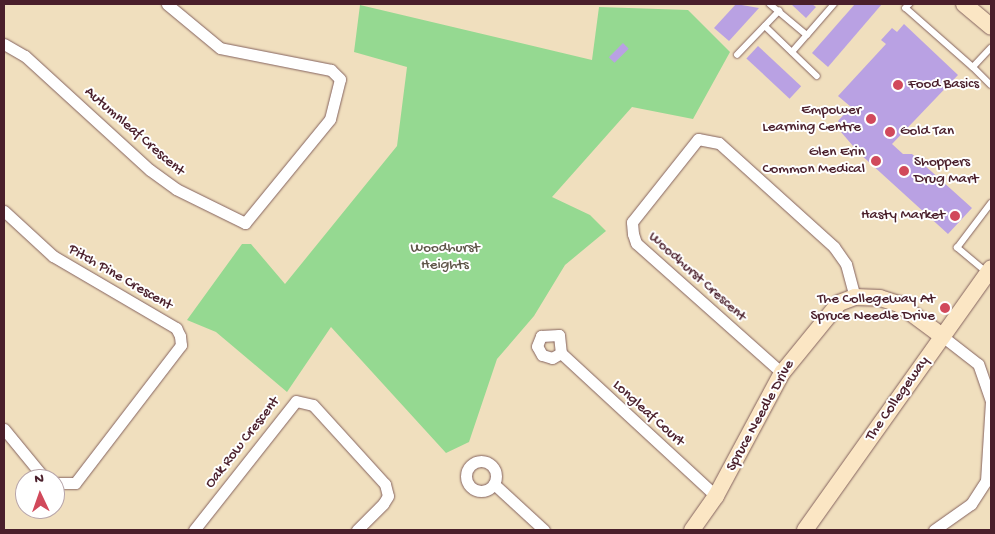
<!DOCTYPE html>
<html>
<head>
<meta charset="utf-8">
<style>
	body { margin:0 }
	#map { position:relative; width:995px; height:534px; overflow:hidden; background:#f0dfbe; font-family:"Gochi Hand",sans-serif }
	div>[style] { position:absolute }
	.green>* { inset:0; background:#95d991 }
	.building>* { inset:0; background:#b9a1e3; transform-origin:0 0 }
	.roads { filter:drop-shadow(0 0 1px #84625e) drop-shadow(0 0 1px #84625e) }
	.lane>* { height:5.5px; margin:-2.75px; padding:0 2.75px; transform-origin:2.75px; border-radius:2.75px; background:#fff }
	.street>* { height:11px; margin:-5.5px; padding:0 5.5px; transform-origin:5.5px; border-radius:5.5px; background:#fff }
	.street>.ring { margin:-5.5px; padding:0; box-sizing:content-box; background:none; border:11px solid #fff; border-radius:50% }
	.secondary>* { height:16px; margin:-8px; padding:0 8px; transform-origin:8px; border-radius:8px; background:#fbe6c4 }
	.dots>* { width:14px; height:14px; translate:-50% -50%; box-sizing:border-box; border:2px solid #fff; border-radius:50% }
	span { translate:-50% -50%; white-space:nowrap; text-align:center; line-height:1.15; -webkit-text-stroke:4px #fff; paint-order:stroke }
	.poi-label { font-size:15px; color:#4a1f2b }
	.left { translate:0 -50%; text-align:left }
	.right { translate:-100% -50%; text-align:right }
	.street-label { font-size:15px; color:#4a1f2b }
	.park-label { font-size:15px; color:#60574a }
	.frame { position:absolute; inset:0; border:5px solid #4a1f2b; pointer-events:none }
	.north { position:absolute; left:15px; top:469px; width:50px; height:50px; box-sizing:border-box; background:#fff; border:1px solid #b7a5aa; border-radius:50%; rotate:357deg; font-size:14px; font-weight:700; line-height:20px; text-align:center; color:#4a1f2b }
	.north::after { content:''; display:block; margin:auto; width:18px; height:22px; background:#d1495b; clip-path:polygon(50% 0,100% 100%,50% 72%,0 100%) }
</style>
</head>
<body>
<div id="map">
	<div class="green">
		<div style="clip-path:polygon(360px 5px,592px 60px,599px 7px,688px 10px,730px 52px,693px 119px,632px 107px,552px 197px,590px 215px,606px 231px,565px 265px,534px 316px,497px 359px,469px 442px,446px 453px,331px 327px,287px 392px,216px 332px,187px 320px,242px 244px,251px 244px,285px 284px,397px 146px,407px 67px,354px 52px)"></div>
	</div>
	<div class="building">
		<div style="clip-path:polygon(736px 4px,759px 8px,729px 41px,714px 28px)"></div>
		<div style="clip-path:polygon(791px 4px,812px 4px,816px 7px,806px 18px)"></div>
		<div style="clip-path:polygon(855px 4px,882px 4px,828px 67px,812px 53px)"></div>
		<div style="clip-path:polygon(904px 24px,958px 75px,892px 144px,903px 154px,912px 154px,972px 208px,948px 234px,859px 153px,841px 132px,845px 128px,838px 121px,851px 107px,838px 96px,886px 44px,881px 40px,892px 28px,897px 32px)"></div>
		<div style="left:623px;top:43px;width:8px;height:20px;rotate:45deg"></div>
		<div style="left:758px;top:46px;width:59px;height:17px;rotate:43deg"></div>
	</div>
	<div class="roads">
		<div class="lane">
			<div style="left:770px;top:4px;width:48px;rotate:40deg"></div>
			<div style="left:807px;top:35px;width:41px;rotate:-48.9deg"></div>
			<div style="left:910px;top:4px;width:6px;rotate:135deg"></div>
			<div style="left:906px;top:8px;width:89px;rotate:41.4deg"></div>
			<div style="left:973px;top:67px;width:26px;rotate:-47deg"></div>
			<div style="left:765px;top:26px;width:72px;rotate:43.9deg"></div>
			<div style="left:792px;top:52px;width:23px;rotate:-49deg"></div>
			<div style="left:737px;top:55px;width:61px;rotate:-46.3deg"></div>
			<div style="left:973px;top:67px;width:25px;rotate:45deg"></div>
			<div style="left:987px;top:273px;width:39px;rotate:-140deg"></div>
			<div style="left:957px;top:248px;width:56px;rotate:-52.9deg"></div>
		</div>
		<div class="street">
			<div style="left:4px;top:44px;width:24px;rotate:30deg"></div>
			<div style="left:25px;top:56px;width:169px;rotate:42.4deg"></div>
			<div style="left:150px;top:170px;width:32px;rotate:36deg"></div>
			<div style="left:176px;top:189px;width:77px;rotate:26.2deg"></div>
			<div style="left:245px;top:223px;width:134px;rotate:-50.7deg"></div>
			<div style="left:330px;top:119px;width:41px;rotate:-76deg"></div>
			<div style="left:340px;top:79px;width:13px;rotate:-135deg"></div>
			<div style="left:331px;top:70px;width:113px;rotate:-168.8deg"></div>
			<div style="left:220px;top:48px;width:69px;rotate:-140.3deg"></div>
			<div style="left:4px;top:211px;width:67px;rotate:42.6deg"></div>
			<div style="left:53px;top:256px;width:143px;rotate:30.3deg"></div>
			<div style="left:176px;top:328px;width:9px;rotate:63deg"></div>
			<div style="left:180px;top:336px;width:9px;rotate:84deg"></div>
			<div style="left:181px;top:345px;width:174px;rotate:127.5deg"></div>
			<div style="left:75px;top:483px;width:20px;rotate:180deg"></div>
			<div style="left:561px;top:353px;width:10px;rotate:151deg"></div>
			<div style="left:552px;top:358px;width:10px;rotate:-163deg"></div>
			<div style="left:542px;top:355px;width:10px;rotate:-119deg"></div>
			<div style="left:537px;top:346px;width:11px;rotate:-68deg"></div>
			<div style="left:541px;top:336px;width:18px;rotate:-3deg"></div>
			<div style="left:559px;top:335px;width:18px;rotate:84deg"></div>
			<div style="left:561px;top:353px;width:211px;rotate:42.7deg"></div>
			<div style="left:782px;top:373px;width:195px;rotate:-138.3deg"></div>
			<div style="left:636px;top:243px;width:9px;rotate:-108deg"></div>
			<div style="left:633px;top:234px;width:12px;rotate:-95deg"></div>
			<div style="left:632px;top:222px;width:106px;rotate:-51.5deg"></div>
			<div style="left:698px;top:139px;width:21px;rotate:11deg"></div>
			<div style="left:719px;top:143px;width:155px;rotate:42.1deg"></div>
			<div style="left:834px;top:247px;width:21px;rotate:55deg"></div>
			<div style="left:846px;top:264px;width:34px;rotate:75deg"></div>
			<div style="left:4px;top:429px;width:65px;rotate:50.6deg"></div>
			<div class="ring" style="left:466px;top:461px;width:19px;height:19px"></div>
			<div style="left:494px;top:484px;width:68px;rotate:42.6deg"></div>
			<div style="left:194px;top:530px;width:164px;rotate:-51.7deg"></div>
			<div style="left:296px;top:401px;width:17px;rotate:13deg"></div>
			<div style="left:313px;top:405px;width:107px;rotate:47.7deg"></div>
			<div style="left:385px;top:484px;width:12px;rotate:76deg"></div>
			<div style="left:388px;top:496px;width:9px;rotate:122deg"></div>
			<div style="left:383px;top:504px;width:37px;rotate:135deg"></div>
			<div style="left:934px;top:530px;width:45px;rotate:-35.1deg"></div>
			<div style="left:971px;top:504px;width:27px;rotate:-57deg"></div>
			<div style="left:986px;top:481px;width:80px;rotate:-86.4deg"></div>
			<div style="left:991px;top:401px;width:39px;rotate:-109deg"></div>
			<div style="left:978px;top:364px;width:46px;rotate:-142.1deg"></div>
		</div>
		<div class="secondary">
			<div style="left:964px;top:4px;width:35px;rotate:40deg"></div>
			<div style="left:692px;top:530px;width:42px;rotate:-54.8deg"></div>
			<div style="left:716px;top:496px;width:140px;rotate:-61.8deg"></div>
			<div style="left:782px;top:373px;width:90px;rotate:-50.8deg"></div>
			<div style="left:839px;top:303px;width:17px;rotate:-21deg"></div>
			<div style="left:855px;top:297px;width:25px;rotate:2deg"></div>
			<div style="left:880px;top:298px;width:20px;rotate:18deg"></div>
			<div style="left:899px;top:304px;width:54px;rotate:36.7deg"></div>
			<div style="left:805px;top:530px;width:321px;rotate:-54.6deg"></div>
		</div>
	</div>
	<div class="dots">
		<div style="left:898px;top:85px;background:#d1495b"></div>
		<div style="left:871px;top:119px;background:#d1495b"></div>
		<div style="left:890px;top:132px;background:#d1495b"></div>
		<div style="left:876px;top:161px;background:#d1495b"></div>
		<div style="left:904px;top:171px;background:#d1495b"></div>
		<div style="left:955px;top:216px;background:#d1495b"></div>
		<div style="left:945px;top:308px;background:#d1495b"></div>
	</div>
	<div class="poi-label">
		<span class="left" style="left:908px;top:85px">Food Basics</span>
		<span class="right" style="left:861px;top:119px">Empower<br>Learning Centre</span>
		<span class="left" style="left:900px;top:132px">Gold Tan</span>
		<span class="right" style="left:865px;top:161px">Glen Erin<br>Common Medical</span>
		<span class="left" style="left:914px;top:171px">Shoppers<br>Drug Mart</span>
		<span class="right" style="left:945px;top:216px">Hasty Market</span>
		<span class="right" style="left:935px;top:308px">The Collegeway At<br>Spruce Needle Drive</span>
	</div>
	<div class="street-label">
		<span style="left:134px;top:132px;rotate:41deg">Autumnleaf Crescent</span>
		<span style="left:697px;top:277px;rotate:42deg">Woodhurst Crescent</span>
		<span style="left:120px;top:278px;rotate:30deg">Pitch Pine Crescent</span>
		<span style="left:898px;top:399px;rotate:-55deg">The Collegeway</span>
		<span style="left:648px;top:414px;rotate:42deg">Longleaf Court</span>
		<span style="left:761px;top:416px;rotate:-61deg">Spruce Needle Drive</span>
		<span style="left:243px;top:443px;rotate:-52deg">Oak Row Crescent</span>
	</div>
	<div class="park-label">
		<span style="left:445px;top:257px">Woodhurst<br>Heights</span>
	</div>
	<div class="frame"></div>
	<div class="north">N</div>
</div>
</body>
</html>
